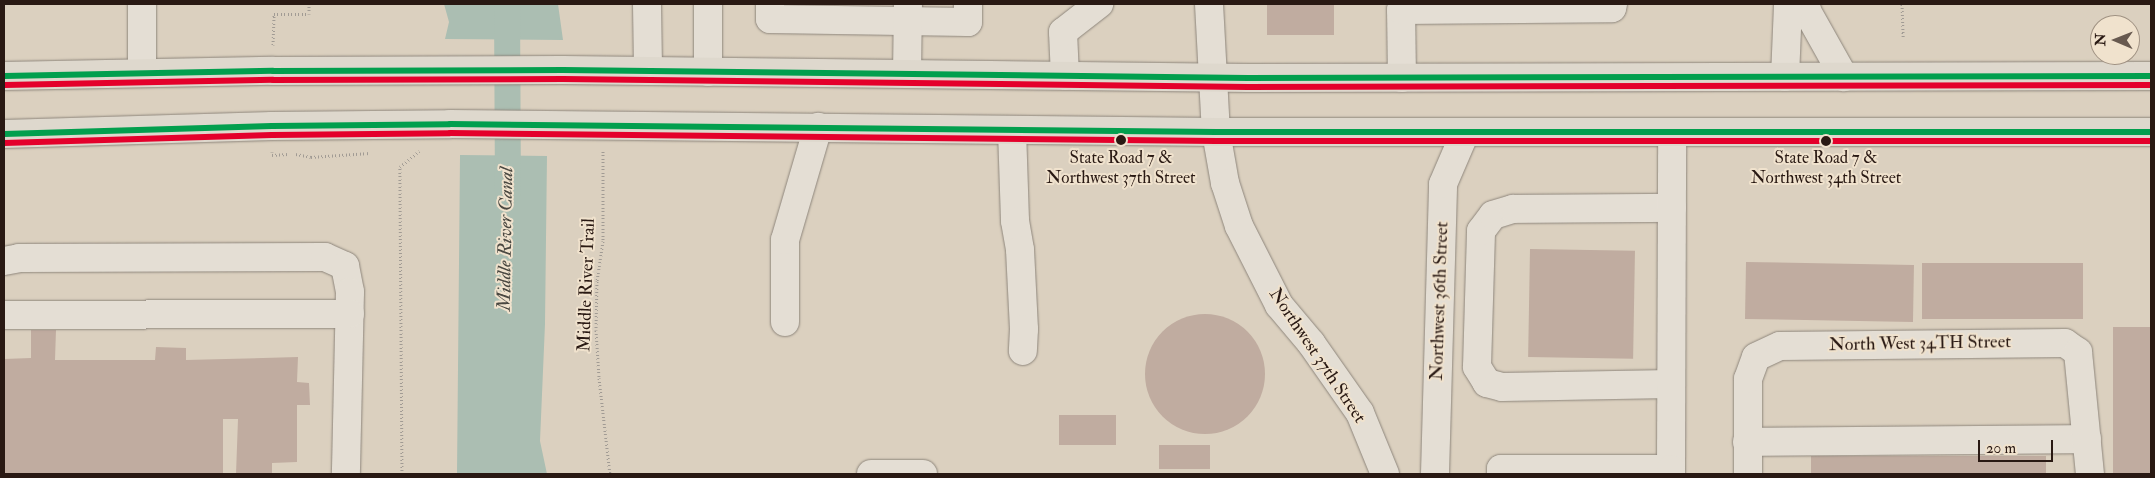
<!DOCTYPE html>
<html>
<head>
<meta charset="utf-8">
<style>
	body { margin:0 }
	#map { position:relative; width:2155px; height:478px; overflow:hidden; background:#dbd0bf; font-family:"IM FELL Double Pica",serif }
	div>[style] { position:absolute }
	.water>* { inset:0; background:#abbeb2 }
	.canal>* { height:26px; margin:-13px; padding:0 13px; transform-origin:13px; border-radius:13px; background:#abbeb2 }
	.building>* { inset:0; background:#c0aca0; transform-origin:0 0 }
	.round { border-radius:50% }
	.path>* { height:3px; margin-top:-1.5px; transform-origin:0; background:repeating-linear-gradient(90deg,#a19b94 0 1px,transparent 0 3.5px) }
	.roads { filter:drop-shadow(0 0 1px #8e867c) drop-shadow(0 0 1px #8e867c) }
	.minor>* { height:28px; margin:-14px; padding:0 14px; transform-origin:14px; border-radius:14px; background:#e4ded4 }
	.major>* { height:28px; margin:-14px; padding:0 14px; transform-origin:14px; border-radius:14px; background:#ded8cd }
	.bus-1>* { height:6px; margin:-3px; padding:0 3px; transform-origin:3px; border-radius:3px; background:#029f4e }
	.bus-2>* { height:6px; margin:-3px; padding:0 3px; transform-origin:3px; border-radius:3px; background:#e4002b }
	.dots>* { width:14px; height:14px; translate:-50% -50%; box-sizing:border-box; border:2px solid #f0e2cd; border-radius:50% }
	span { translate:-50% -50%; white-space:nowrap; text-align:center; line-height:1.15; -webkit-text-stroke:4px #f0e2cd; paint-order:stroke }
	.bus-label { font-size:17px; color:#291913 }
	.street-label { font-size:18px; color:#291913 }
	.water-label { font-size:19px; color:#4a4841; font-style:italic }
	.frame { position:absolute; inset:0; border:5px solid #291913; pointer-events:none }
	.north { position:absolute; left:2090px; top:15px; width:50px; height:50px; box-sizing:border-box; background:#f0e2cd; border:1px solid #a09283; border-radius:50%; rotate:271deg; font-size:14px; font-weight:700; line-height:20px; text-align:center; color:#291913 }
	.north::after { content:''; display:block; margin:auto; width:18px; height:22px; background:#67594f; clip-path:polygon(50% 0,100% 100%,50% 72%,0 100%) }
	.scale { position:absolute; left:1978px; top:440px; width:75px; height:22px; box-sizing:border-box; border:2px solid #291913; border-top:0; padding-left:6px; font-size:15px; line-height:18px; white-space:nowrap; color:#291913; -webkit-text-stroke:4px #f0e2cd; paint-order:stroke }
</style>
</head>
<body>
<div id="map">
	<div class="water">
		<div style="clip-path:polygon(444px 4px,558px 4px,563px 40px,445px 39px,449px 22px)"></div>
		<div style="clip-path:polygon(460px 155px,547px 156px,545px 324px,540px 441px,547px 474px,457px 474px)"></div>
	</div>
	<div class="canal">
		<div style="left:507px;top:4px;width:187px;rotate:89.7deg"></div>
	</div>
	<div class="building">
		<div style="left:1267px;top:4px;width:67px;height:31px"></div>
		<div style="left:1530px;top:249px;width:105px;height:108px;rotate:1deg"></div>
		<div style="left:1746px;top:262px;width:168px;height:57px;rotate:1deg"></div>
		<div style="left:1922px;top:263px;width:161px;height:56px"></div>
		<div class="round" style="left:1145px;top:314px;width:120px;height:120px"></div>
		<div style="left:2113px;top:327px;width:38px;height:147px"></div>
		<div style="clip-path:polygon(31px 330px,56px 330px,55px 360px,155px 360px,156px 347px,186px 348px,186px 360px,298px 357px,297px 382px,309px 383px,310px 405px,297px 405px,297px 462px,272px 463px,272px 474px,236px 474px,238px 419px,223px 419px,223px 474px,4px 474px,4px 359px,31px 358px)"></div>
		<div style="left:1059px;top:415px;width:57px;height:30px"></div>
		<div style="left:1159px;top:445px;width:51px;height:24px"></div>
		<div style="left:2046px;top:456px;width:18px;height:235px;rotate:90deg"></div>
	</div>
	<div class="path">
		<div style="left:1902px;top:4px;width:34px;rotate:88deg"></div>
		<div style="left:273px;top:45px;width:31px;rotate:-88deg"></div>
		<div style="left:274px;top:14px;width:35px"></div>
		<div style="left:309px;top:14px;width:10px;rotate:-90deg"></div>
		<div style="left:603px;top:151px;width:90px;rotate:90deg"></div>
		<div style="left:603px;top:241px;width:40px;rotate:98.5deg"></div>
		<div style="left:597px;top:281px;width:49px;rotate:91.2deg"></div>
		<div style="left:596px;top:330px;width:48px;rotate:86.4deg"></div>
		<div style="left:599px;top:378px;width:97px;rotate:83.5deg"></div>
		<div style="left:272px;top:152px;width:3px;rotate:90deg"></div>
		<div style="left:272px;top:155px;width:16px;rotate:-4deg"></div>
		<div style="left:296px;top:154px;width:15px;rotate:11deg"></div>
		<div style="left:311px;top:157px;width:59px;rotate:-3.9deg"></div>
		<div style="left:402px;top:474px;width:307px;rotate:-90.4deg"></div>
		<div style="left:400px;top:167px;width:25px;rotate:-40deg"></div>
	</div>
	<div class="roads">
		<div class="minor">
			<div style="left:142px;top:4px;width:69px;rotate:90deg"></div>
			<div style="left:647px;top:4px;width:67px;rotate:89.1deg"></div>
			<div style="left:708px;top:4px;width:68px;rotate:90deg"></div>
			<div style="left:770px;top:4px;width:15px;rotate:90deg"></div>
			<div style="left:770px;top:19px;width:198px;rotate:0.9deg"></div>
			<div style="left:968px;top:22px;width:18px;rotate:-90deg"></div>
			<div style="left:1209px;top:4px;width:128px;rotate:86.9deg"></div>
			<div style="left:1216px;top:132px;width:52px;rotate:80deg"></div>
			<div style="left:1225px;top:183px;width:45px;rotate:72deg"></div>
			<div style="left:1239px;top:226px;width:89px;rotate:63.1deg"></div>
			<div style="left:1279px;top:305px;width:50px;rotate:49.9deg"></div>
			<div style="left:1311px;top:343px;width:85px;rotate:55deg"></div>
			<div style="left:1360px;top:413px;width:66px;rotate:67.7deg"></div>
			<div style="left:1806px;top:4px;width:7px;rotate:82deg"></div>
			<div style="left:1807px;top:11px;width:76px;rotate:60.7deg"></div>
			<div style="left:907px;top:74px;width:70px;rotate:-89.2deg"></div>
			<div style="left:1065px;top:76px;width:44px;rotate:-92.6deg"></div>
			<div style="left:1063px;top:32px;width:46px;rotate:-37.9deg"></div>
			<div style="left:1785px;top:77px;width:73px;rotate:-87.6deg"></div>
			<div style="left:1402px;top:78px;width:68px;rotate:-90.8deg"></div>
			<div style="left:1401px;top:10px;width:211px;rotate:-0.5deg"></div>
			<div style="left:1612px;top:8px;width:4px;rotate:-76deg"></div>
			<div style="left:1012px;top:130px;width:91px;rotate:88.1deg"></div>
			<div style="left:1015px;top:221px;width:29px;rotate:80deg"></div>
			<div style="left:1020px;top:250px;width:79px;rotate:87.1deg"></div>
			<div style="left:1024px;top:329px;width:22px;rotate:93deg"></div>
			<div style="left:4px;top:261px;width:15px;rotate:-11deg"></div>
			<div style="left:19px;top:258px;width:306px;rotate:-0.2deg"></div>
			<div style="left:325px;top:257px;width:22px;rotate:24deg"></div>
			<div style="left:345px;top:266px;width:26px;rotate:79deg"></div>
			<div style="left:350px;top:292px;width:182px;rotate:91.3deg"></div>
			<div style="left:4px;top:315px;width:346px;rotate:-0.2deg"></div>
			<div style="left:785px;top:322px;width:82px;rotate:-90deg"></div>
			<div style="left:785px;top:240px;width:118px;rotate:-73.7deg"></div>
			<div style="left:1671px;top:384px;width:169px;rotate:179deg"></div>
			<div style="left:1502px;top:387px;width:16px;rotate:-165deg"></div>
			<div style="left:1487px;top:383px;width:19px;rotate:-122deg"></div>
			<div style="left:1477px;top:367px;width:136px;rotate:-88.3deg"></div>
			<div style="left:1481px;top:231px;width:20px;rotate:-53deg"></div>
			<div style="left:1493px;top:215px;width:21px;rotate:-17deg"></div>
			<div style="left:1513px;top:209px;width:159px;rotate:-0.4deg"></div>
			<div style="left:1747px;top:442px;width:340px;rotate:-0.5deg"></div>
			<div style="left:1671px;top:469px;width:336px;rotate:-89.8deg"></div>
			<div style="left:871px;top:474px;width:52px"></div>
			<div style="left:1435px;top:474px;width:290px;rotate:-88.4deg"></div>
			<div style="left:1443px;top:184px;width:56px;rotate:-66.7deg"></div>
			<div style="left:1501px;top:474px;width:5px;rotate:-90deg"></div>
			<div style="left:1501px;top:469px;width:170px"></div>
			<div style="left:1671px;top:469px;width:5px;rotate:90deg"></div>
			<div style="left:1748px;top:474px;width:95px;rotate:-90deg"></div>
			<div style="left:1748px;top:379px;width:23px;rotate:-70deg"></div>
			<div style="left:1756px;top:357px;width:26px;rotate:-25deg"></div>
			<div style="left:1780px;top:346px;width:285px;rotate:-0.6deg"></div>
			<div style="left:2065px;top:343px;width:16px;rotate:35deg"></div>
			<div style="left:2078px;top:352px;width:123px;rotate:84.4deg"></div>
		</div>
		<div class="major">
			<div style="left:4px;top:76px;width:269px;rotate:-1.1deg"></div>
			<div style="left:273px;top:71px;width:290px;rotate:-0.2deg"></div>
			<div style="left:563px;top:70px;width:685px;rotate:0.67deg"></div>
			<div style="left:1248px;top:78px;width:903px;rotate:-0.13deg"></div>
			<div style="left:4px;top:134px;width:268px;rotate:-1.7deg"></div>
			<div style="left:272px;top:126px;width:178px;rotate:-0.6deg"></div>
			<div style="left:450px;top:124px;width:766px;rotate:0.6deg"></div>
			<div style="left:1216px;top:132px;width:935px"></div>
		</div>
	</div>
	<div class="bus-1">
		<div style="left:4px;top:76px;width:269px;rotate:-1.1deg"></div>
		<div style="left:273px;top:71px;width:290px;rotate:-0.2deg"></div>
		<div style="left:563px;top:70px;width:685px;rotate:0.67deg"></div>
		<div style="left:1248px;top:78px;width:903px;rotate:-0.13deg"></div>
		<div style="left:4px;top:134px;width:268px;rotate:-1.7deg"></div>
		<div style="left:272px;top:126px;width:178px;rotate:-0.6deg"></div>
		<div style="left:450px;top:124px;width:766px;rotate:0.6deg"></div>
		<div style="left:1216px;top:132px;width:935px"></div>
	</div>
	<div class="bus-2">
		<div style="left:4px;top:85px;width:269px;rotate:-1.1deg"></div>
		<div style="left:273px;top:80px;width:290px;rotate:-0.2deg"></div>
		<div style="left:563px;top:79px;width:685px;rotate:0.67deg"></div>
		<div style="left:1248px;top:87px;width:903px;rotate:-0.13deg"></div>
		<div style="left:4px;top:143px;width:268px;rotate:-1.7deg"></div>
		<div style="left:272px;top:135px;width:178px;rotate:-0.6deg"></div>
		<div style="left:450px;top:133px;width:766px;rotate:0.6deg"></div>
		<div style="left:1216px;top:141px;width:935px"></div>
	</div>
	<div class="dots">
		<div style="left:1121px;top:140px;background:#291913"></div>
		<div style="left:1826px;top:141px;background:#291913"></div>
	</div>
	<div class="bus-label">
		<span style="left:1121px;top:168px">State Road 7 &amp;<br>Northwest 37th Street</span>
		<span style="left:1826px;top:168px">State Road 7 &amp;<br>Northwest 34th Street</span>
	</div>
	<div class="street-label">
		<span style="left:587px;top:285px;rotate:-88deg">Middle River Trail</span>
		<span style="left:1440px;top:301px;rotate:-88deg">Northwest 36th Street</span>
		<span style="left:1920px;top:344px;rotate:-1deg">North West 34TH Street</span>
		<span style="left:1317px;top:356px;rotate:56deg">Northwest 37th Street</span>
	</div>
	<div class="water-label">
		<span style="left:506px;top:239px;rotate:-89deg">Middle River Canal</span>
	</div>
	<div class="frame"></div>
	<div class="north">N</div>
	<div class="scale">20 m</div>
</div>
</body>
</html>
